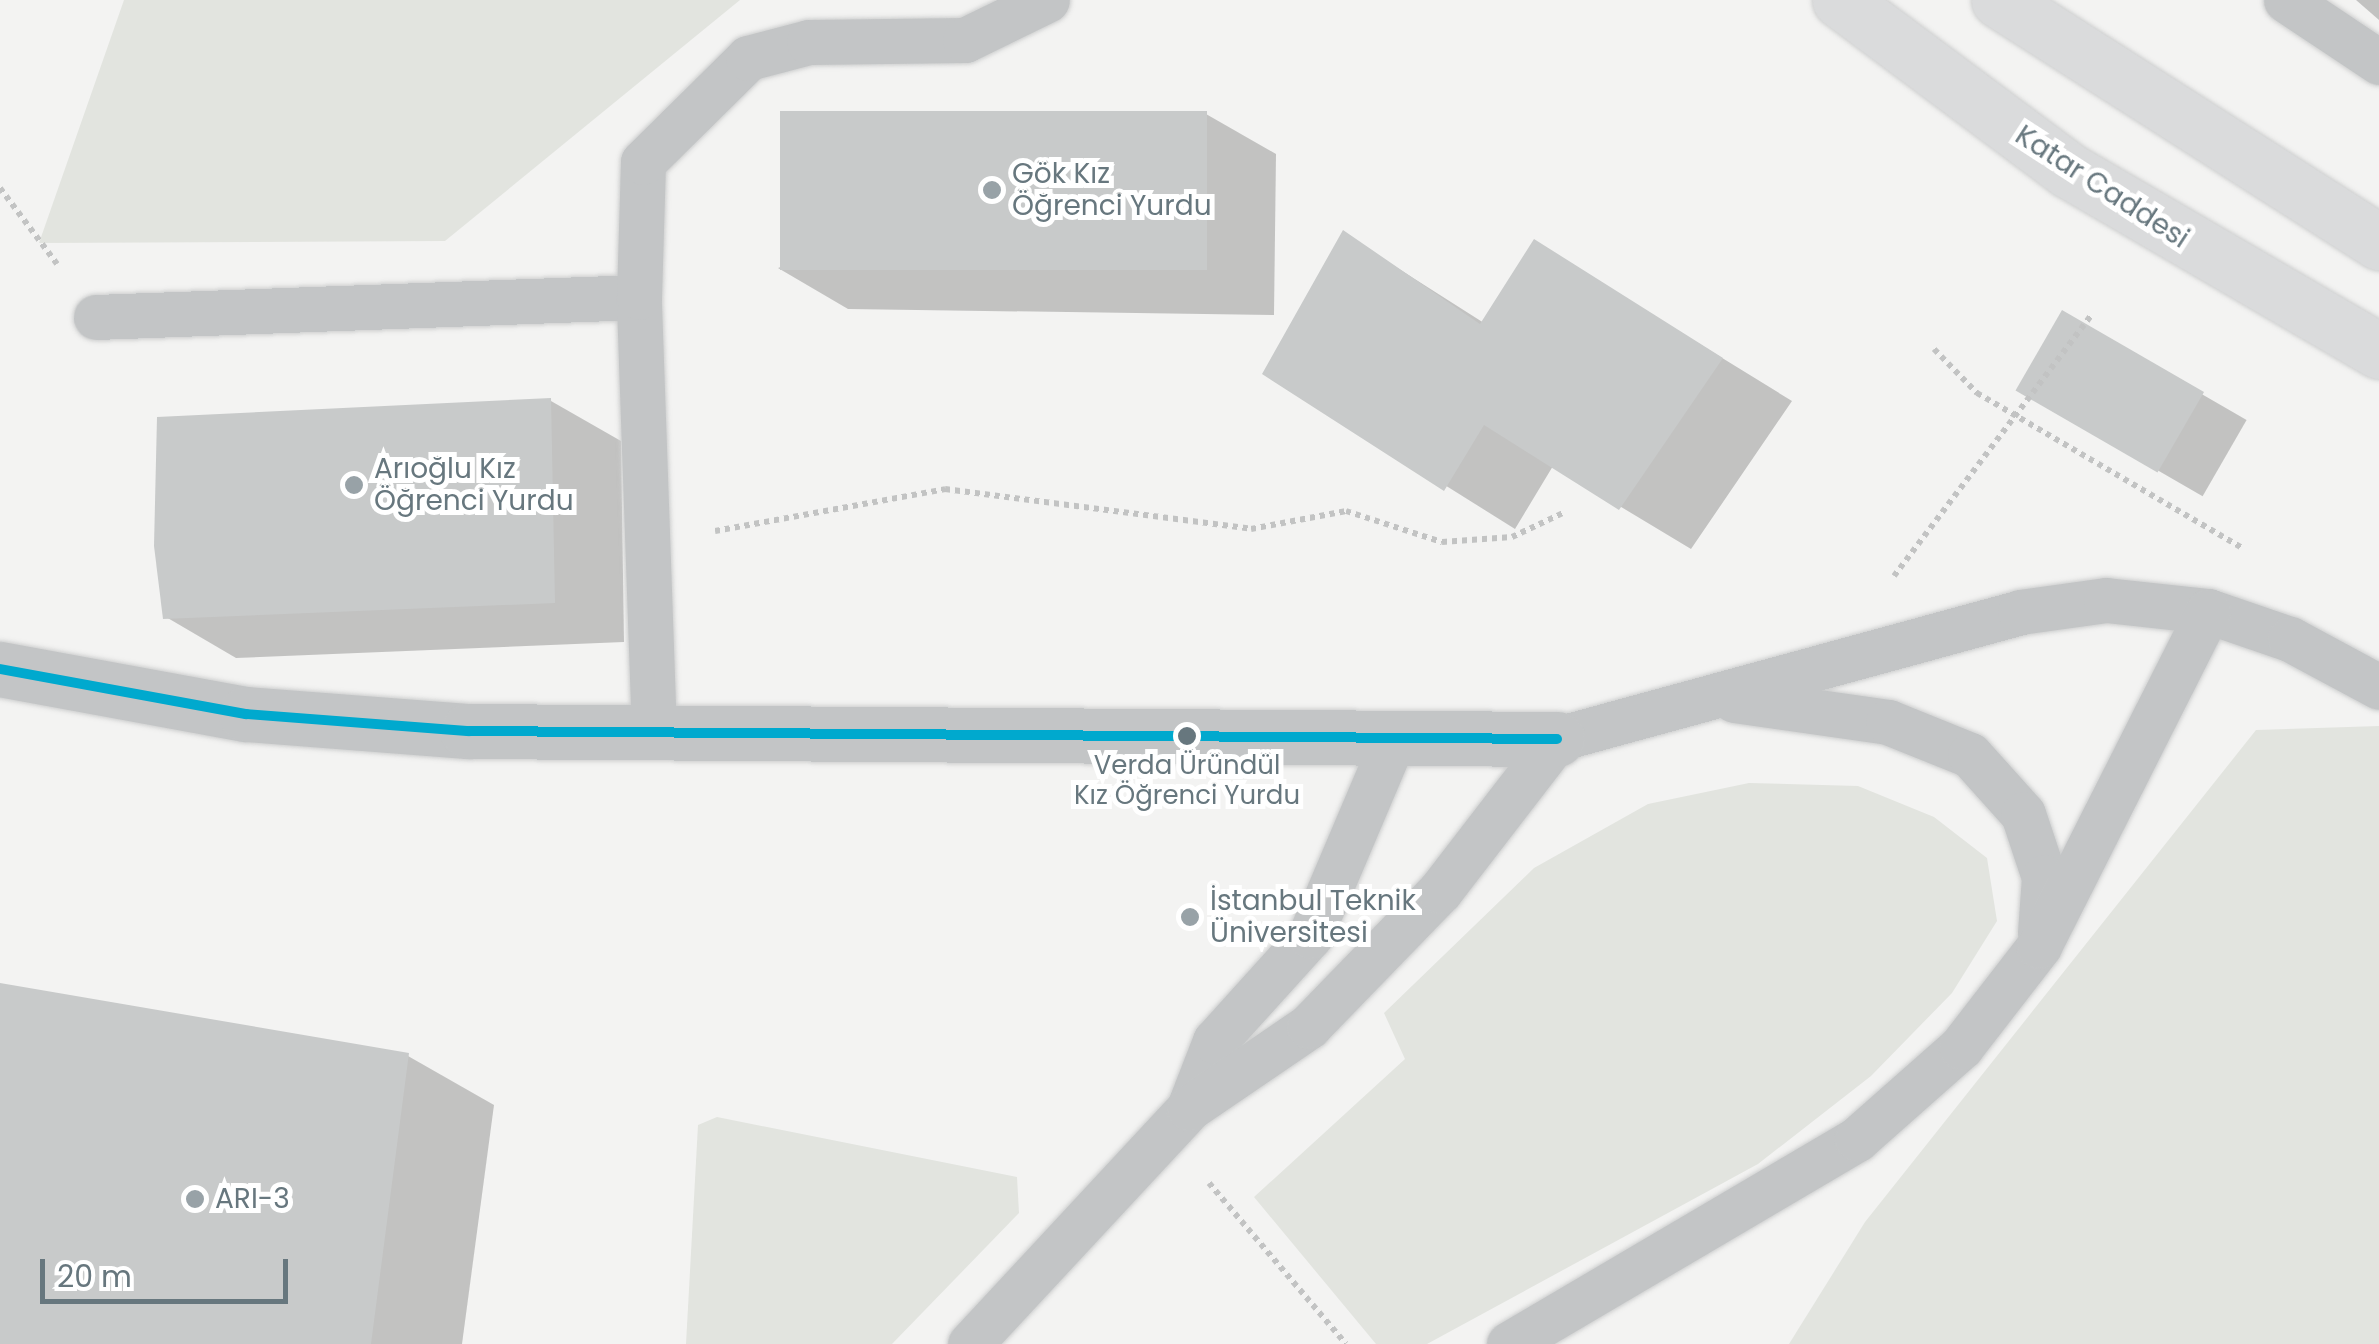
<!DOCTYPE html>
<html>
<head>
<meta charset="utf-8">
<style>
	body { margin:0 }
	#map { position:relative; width:2379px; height:1344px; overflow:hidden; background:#f3f3f2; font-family:Poppins,sans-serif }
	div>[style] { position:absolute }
	.green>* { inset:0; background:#e2e4df }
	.shadow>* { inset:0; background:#0003; transform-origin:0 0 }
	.building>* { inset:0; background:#c8caca; transform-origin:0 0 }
	.path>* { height:6px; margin-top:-3px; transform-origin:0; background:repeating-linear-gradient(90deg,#c2c3c3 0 5px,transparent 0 10px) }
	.roads { filter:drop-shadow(0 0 2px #cecfcf) drop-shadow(0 0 2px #cecfcf) }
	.lane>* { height:45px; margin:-22.5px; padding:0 22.5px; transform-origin:22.5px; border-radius:22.5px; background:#c3c5c6 }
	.street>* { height:55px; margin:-27.5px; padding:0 27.5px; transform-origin:27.5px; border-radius:27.5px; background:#c3c5c6 }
	.primary>* { height:55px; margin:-27.5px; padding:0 27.5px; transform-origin:27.5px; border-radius:27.5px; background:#dadbdc }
	.bus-1>* { height:10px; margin:-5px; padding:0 5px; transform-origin:5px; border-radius:5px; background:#00a9ce }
	.dots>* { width:28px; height:28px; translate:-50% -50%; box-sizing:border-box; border:5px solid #fff; border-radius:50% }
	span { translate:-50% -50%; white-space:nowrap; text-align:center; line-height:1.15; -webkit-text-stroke:10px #fff; paint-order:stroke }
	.bus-label { font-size:26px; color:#67777e }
	.poi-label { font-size:28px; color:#67777e }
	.left { translate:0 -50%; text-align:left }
	.street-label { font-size:28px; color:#67777e }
	.scale { position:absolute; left:40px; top:1259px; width:248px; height:45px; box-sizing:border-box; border:5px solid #67777e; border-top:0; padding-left:12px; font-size:30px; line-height:35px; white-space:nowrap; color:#67777e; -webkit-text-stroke:8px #fff; paint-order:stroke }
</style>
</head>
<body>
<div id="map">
	<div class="green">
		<div style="clip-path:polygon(124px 0,740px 0,445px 241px,39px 243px)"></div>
		<div style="clip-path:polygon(2379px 726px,2379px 1344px,1789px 1344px,1865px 1222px,2256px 730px)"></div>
		<div style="clip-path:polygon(1749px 783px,1858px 786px,1934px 817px,1987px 858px,1997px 921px,1952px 993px,1871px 1076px,1758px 1164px,1427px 1344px,1376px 1344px,1254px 1197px,1405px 1059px,1384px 1013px,1534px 868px,1648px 804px)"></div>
		<div style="clip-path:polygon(717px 1117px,1017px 1177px,1019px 1213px,892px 1344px,686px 1344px,698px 1125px)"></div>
	</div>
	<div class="shadow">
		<div style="clip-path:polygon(2356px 0,2379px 0,2379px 20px)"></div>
		<div style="clip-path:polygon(1206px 114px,1276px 154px,1274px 315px,848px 309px,778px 268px)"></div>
		<div style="clip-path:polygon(1344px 234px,1484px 323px,1535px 243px,1792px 401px,1691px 549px,1553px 466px,1515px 529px,1266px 373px)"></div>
		<div style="left:2063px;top:314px;width:212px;height:88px;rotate:30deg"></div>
		<div style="clip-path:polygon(551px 401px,621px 441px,624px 642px,236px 658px,166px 617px)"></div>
		<div style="clip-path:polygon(0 986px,408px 1056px,494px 1105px,462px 1344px,0 1344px)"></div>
	</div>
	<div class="building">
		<div style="left:780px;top:111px;width:427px;height:159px"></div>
		<div style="clip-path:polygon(1343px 230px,1480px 324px,1534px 239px,1723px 358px,1619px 510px,1484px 425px,1444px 491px,1262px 374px)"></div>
		<div style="left:2062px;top:310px;width:164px;height:93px;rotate:30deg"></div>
		<div style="clip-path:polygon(551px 398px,555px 603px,163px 619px,154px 546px,157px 417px)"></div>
		<div style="clip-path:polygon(0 983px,409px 1053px,371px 1344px,0 1344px)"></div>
	</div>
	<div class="path">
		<div style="left:0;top:188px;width:95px;rotate:53.1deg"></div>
		<div style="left:1934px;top:349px;width:62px;rotate:45.7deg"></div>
		<div style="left:1977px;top:393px;width:307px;rotate:30.3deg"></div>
		<div style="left:715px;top:531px;width:234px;rotate:-10.3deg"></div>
		<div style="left:945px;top:489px;width:309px;rotate:7.4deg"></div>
		<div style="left:1251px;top:529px;width:97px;rotate:-10.7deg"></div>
		<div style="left:1346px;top:511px;width:101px;rotate:17.9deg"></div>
		<div style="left:1442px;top:542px;width:70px;rotate:-4.1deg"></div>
		<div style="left:1512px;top:537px;width:56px;rotate:-25.2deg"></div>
		<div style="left:1894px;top:576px;width:328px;rotate:-52.9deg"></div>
		<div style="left:1209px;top:1183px;width:211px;rotate:49.6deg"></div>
	</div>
	<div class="roads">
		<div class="lane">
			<div style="left:2286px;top:0;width:112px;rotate:33.7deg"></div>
			<div style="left:96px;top:317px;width:543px;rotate:-2.11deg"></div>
			<div style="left:1734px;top:700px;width:156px;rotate:8.1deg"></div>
			<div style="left:1888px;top:722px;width:88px;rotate:21.9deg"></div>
			<div style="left:1970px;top:755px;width:79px;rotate:48.1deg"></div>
			<div style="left:2023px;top:814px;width:66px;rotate:71.6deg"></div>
			<div style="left:2044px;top:877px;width:56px;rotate:94.1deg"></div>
			<div style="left:654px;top:734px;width:437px;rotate:-92deg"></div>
			<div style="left:639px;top:297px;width:135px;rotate:-88.3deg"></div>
			<div style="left:643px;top:162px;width:148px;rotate:-44.7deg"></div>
			<div style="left:748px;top:58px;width:63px;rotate:-14.7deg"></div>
			<div style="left:809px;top:42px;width:156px;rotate:-0.7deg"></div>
			<div style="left:965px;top:40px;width:91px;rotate:-26deg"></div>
			<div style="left:1189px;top:1108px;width:72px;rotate:-68.8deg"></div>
			<div style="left:1215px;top:1041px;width:142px;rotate:-47.9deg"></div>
			<div style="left:1310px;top:936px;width:215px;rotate:-67deg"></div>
			<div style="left:970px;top:1344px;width:322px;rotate:-47.1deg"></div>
			<div style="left:1189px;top:1108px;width:145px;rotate:-34.3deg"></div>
			<div style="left:1309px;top:1026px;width:188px;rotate:-45.9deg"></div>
			<div style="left:1440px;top:891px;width:192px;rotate:-52.4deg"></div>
			<div style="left:1557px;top:739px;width:480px;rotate:-15.3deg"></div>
			<div style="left:2020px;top:612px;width:87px;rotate:-7.9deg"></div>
			<div style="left:2106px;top:600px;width:103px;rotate:6.2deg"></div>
			<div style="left:2208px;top:611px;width:87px;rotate:18.9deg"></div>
			<div style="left:2290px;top:639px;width:101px;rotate:28.3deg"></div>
			<div style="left:1509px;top:1344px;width:404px;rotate:-30.5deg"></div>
			<div style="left:1857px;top:1139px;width:139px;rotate:-41.5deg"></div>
			<div style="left:1961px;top:1047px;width:128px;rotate:-52.3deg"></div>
			<div style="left:2039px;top:946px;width:375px;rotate:-63.2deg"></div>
		</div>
		<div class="street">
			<div style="left:0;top:669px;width:250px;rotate:10.4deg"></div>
			<div style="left:246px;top:714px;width:223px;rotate:4.4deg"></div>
			<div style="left:468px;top:731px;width:1089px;rotate:0.42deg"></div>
		</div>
		<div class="primary">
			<div style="left:1840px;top:0;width:284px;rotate:36.7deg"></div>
			<div style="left:2068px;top:170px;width:360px;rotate:30.2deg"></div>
			<div style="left:1999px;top:0;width:451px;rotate:32.5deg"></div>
		</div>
	</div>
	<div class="bus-1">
		<div style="left:0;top:669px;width:250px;rotate:10.4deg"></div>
		<div style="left:246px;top:714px;width:223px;rotate:4.4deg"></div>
		<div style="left:468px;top:731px;width:1089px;rotate:0.42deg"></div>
	</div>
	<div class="dots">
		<div style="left:992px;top:190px;background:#98a2a7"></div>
		<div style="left:354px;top:485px;background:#98a2a7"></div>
		<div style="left:1187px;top:736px;background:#67777e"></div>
		<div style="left:1190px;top:917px;background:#98a2a7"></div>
		<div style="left:195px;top:1199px;background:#98a2a7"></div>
	</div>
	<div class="bus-label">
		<span style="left:1187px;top:781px">Verda Üründül<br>Kız Öğrenci Yurdu</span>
	</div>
	<div class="poi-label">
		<span class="left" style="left:1012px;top:190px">Gök Kız<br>Öğrenci Yurdu</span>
		<span class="left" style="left:374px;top:485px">Arıoğlu Kız<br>Öğrenci Yurdu</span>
		<span class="left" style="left:1210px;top:917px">İstanbul Teknik<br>Üniversitesi</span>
		<span class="left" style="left:215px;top:1199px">ARI-3</span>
	</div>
	<div class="street-label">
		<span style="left:2102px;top:187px;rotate:33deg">Katar Caddesi</span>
	</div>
	<div class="scale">20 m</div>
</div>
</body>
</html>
